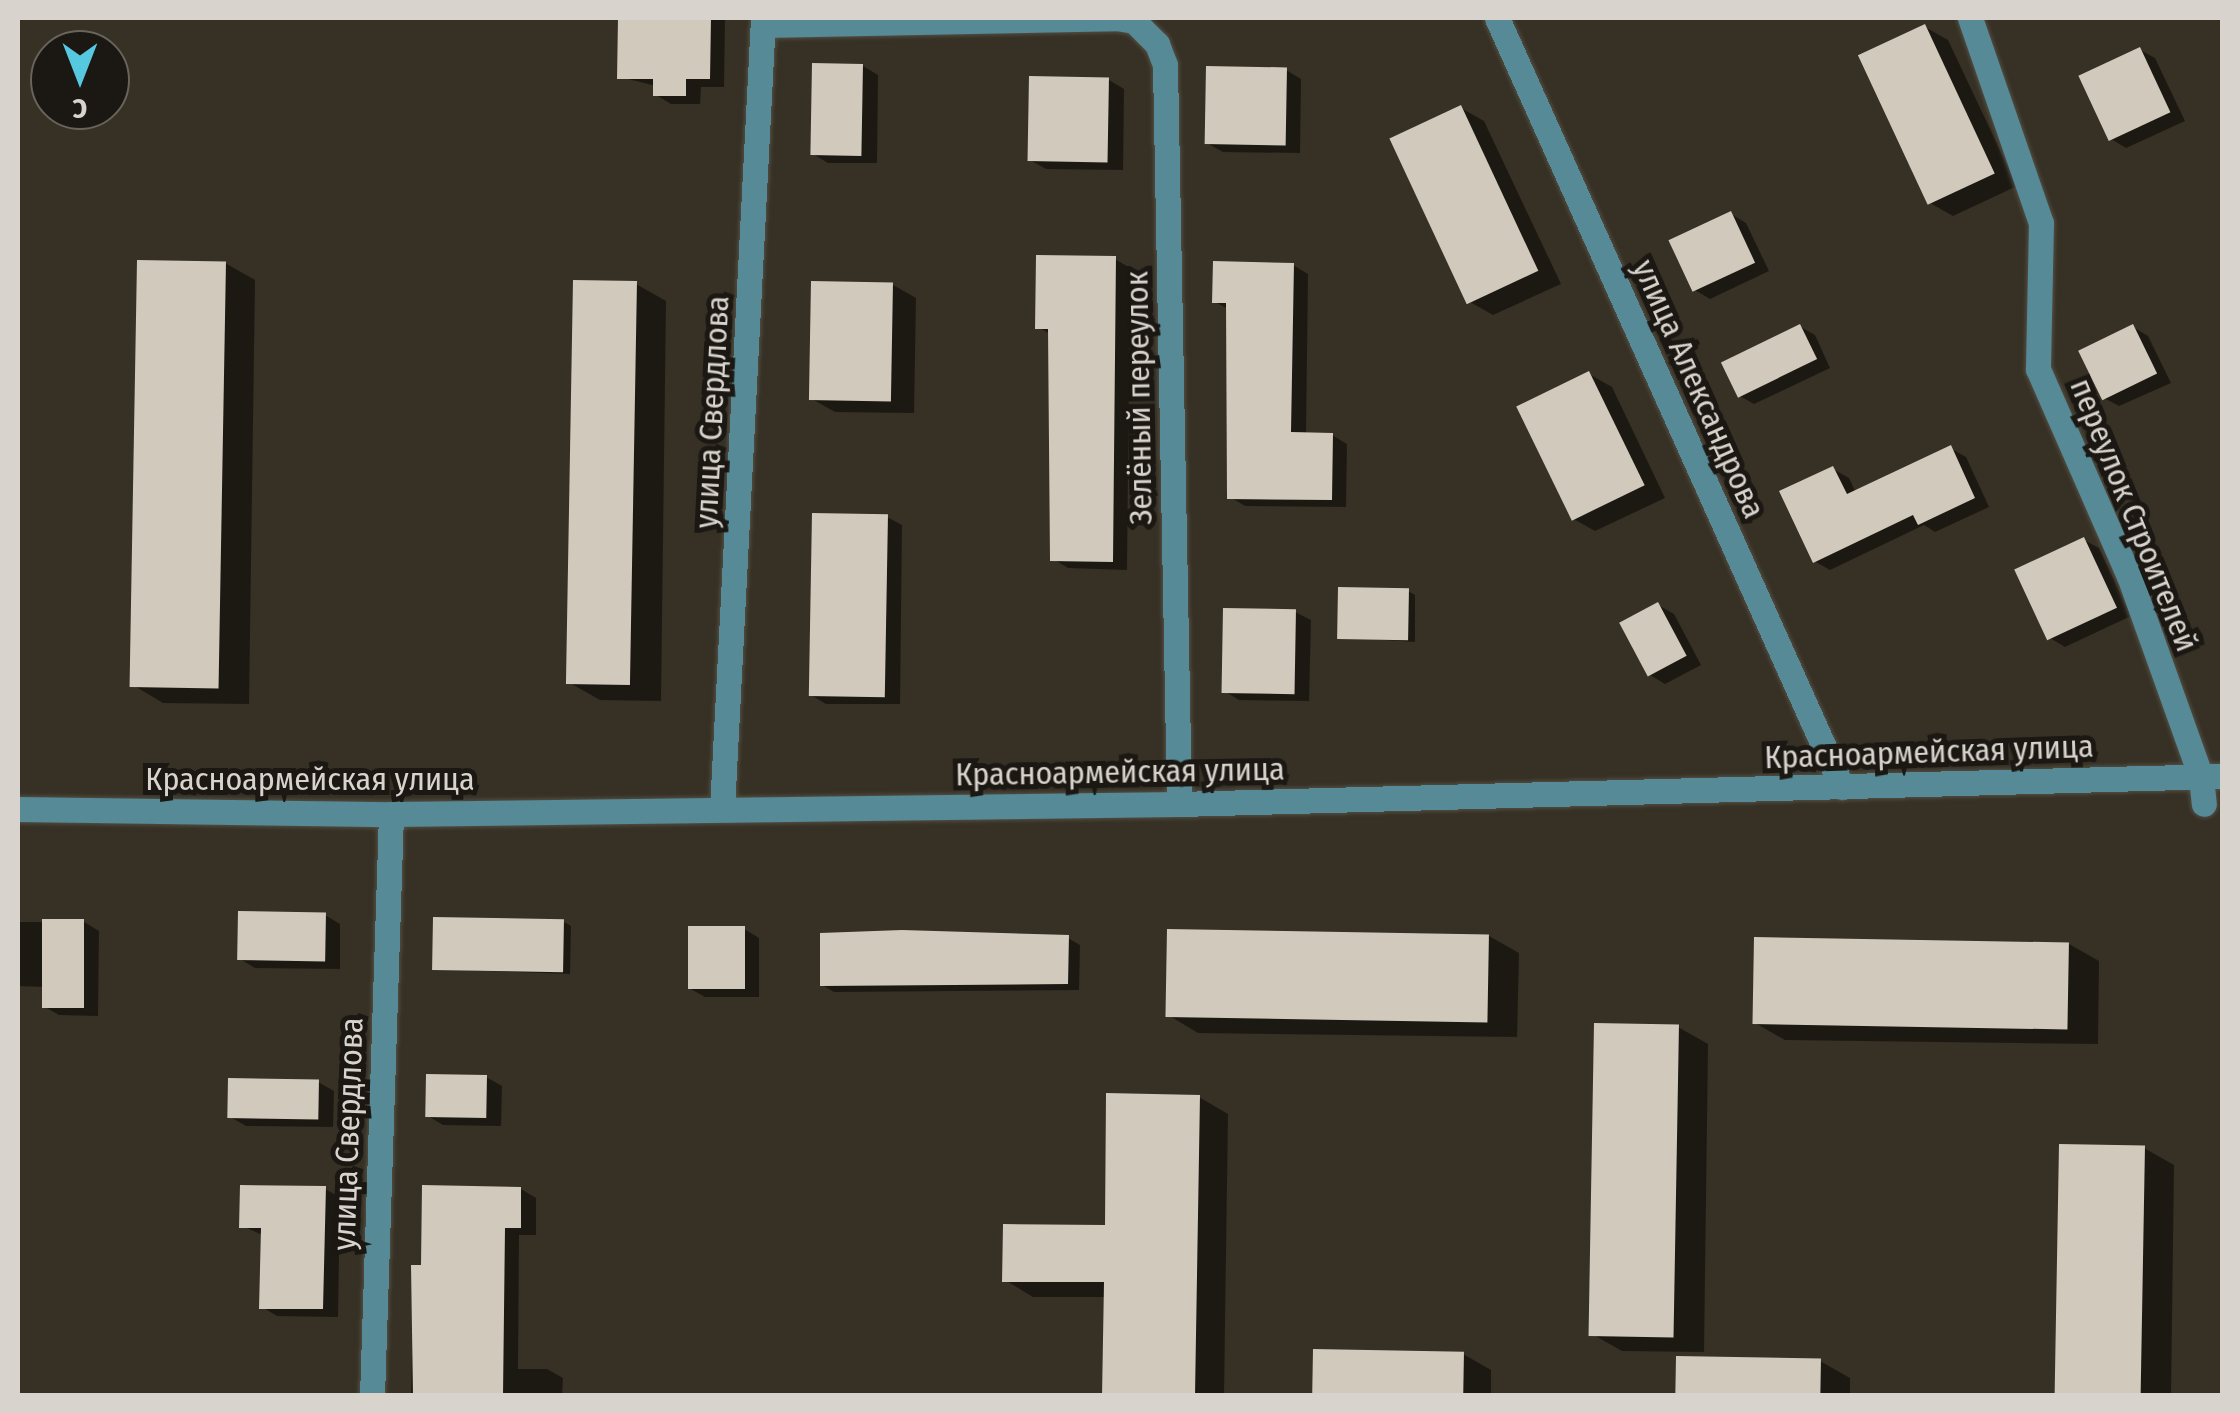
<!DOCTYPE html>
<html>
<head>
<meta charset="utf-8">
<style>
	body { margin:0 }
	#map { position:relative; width:2240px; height:1413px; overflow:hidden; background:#363025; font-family:"Fira Sans Condensed",sans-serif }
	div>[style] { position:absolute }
	.shadow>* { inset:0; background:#0007 }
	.building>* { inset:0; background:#d1c9bc; transform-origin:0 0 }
	.roads { filter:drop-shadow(0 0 2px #534e43) drop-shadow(0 0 2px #534e43) }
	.minor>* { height:25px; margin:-12.5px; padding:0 12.5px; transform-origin:12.5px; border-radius:12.5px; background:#558a96 }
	span { translate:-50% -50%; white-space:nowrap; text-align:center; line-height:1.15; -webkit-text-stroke:10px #1b1813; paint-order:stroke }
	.street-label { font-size:32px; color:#d8d4cd }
	.frame { position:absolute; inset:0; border:20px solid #d8d4cd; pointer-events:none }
	.north { position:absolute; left:30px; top:30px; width:100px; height:100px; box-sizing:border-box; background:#1b1813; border:2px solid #67635d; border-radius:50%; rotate:180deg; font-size:28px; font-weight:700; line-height:40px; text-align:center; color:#d8d4cd }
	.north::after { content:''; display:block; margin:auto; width:35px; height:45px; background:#56c9e1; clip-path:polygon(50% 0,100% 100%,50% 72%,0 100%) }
</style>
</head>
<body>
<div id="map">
	<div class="shadow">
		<div style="clip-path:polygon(621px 18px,725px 18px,724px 87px,701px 87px,700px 104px,671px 104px,656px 95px,656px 86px,620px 77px)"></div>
		<div style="clip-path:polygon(1925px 27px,1948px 40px,2017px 186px,1953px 216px,1930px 203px)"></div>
		<div style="clip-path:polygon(2140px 50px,2155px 58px,2185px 121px,2126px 148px,2111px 139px)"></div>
		<div style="clip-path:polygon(863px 66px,878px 75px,877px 163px,828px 163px,813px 154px)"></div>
		<div style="clip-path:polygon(1286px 70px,1301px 79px,1300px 153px,1223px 152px,1207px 143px)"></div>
		<div style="clip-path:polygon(1109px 80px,1124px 89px,1123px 170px,1046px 169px,1030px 160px)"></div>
		<div style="clip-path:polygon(1461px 108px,1484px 121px,1561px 284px,1493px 315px,1470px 302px)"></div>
		<div style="clip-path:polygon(1731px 214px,1746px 223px,1769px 271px,1710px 299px,1695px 290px)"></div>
		<div style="clip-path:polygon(1115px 259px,1130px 268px,1127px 570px,1068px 568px,1053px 559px,1050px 334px,1038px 327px)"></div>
		<div style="clip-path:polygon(225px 263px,255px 280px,249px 704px,163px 703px,133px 685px)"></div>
		<div style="clip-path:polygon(1293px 265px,1308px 274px,1306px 435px,1332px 435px,1347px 444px,1346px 507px,1245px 506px,1230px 497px,1228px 309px,1215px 302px)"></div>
		<div style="clip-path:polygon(636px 284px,666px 301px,661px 701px,600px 700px,570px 683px)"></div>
		<div style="clip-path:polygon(893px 285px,916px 298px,914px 413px,835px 412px,812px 399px)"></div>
		<div style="clip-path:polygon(1799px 326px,1815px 335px,1830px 368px,1754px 404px,1738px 395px)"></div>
		<div style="clip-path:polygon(2133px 327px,2148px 336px,2171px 383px,2119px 406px,2104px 398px)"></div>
		<div style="clip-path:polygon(1589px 374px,1612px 387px,1665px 498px,1595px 531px,1572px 518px)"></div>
		<div style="clip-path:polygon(1950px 448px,1966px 457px,1989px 507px,1935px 532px,1924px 525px,1830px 570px,1814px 561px,1833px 469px,1849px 478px,1856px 493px)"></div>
		<div style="clip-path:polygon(887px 517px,902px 525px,900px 704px,826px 704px,811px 695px)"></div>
		<div style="clip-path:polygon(2084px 540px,2099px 548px,2131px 616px,2065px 647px,2050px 638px)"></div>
		<div style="clip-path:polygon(1408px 591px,1415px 595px,1415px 642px,1340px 637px)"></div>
		<div style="clip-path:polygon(1658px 605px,1674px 614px,1701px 665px,1665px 684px,1650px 675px)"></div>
		<div style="clip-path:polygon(1295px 612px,1311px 620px,1309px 701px,1239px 700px,1224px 691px)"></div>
		<div style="clip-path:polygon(325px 915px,340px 924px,340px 969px,255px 968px,240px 959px)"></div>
		<div style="clip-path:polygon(18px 922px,84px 922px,99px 931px,98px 1016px,59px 1015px,43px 1006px,44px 987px,18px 986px)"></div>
		<div style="clip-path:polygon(564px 922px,571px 926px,570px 974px,434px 969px)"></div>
		<div style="clip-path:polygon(744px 929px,759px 938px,759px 997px,705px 997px,689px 988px)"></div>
		<div style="clip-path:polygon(1489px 936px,1519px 953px,1517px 1037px,1198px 1033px,1168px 1015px)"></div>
		<div style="clip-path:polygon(1068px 938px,1080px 945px,1079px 990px,834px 992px,822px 985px)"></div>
		<div style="clip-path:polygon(2069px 944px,2099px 961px,2098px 1044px,1785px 1040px,1755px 1023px)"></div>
		<div style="clip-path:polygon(1678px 1027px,1708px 1044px,1704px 1352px,1622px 1351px,1592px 1334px)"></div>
		<div style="clip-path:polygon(486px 1077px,502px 1086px,501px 1126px,443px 1125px,428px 1116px)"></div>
		<div style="clip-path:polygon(318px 1082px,334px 1091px,333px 1127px,246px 1126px,230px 1117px)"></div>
		<div style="clip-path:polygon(1199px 1097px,1228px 1114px,1224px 1396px,1105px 1396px,1106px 1297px,1033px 1297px,1005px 1280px,1107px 1228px)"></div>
		<div style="clip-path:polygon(2144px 1148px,2174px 1165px,2171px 1396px,2058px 1396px)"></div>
		<div style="clip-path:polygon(325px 1189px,340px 1197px,338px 1317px,277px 1316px,262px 1307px,263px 1235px,242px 1226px)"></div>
		<div style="clip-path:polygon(521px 1189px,536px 1198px,536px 1235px,519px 1235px,518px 1369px,547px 1369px,563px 1378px,562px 1396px,411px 1396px,414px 1267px,423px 1267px)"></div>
		<div style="clip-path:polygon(1463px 1354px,1491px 1370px,1491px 1396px,1315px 1396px)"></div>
		<div style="clip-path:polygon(1820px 1361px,1850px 1378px,1850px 1396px,1678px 1396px)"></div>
	</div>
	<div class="building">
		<div style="clip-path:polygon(618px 18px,711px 18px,710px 79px,686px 79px,686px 96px,653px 96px,653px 79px,617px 79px)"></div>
		<div style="left:1925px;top:24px;width:165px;height:74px;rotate:65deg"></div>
		<div style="left:2140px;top:47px;width:72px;height:68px;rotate:65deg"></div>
		<div style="left:812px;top:63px;width:51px;height:92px;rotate:1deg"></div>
		<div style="left:1206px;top:66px;width:81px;height:78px;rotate:1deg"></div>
		<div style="left:1029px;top:76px;width:80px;height:85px;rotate:1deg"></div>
		<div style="left:1461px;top:105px;width:183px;height:79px;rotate:65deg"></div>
		<div style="left:1731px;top:211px;width:57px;height:69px;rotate:65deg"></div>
		<div style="clip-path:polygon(1036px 255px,1116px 256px,1113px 562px,1050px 561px,1048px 329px,1035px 329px)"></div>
		<div style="left:137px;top:260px;width:89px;height:427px;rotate:1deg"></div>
		<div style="clip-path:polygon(1213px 261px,1294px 263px,1291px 432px,1333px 433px,1332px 500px,1227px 499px,1226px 303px,1212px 303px)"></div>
		<div style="left:573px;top:280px;width:64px;height:404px;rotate:1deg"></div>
		<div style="left:811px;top:281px;width:82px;height:119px;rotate:1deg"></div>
		<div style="left:1800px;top:324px;width:39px;height:88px;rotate:64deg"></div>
		<div style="left:2133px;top:324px;width:55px;height:61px;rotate:64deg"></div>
		<div style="left:1589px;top:371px;width:127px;height:81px;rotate:64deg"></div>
		<div style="clip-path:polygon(1951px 445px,1975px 498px,1918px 525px,1913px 515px,1813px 563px,1779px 491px,1833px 466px,1847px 494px)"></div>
		<div style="left:812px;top:513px;width:76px;height:183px;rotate:1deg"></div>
		<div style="left:2084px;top:537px;width:78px;height:77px;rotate:65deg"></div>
		<div style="left:1338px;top:587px;width:71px;height:52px;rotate:1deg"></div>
		<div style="left:1658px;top:602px;width:61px;height:44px;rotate:62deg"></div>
		<div style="left:1223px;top:608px;width:73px;height:85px;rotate:1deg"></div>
		<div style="left:238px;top:911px;width:88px;height:49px;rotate:1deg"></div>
		<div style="left:433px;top:917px;width:131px;height:53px;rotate:1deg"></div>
		<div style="left:42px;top:919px;width:42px;height:89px"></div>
		<div style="left:688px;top:926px;width:57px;height:63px"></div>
		<div style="left:1167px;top:929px;width:322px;height:88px;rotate:1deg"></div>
		<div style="clip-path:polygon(902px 930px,1069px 935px,1068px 984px,820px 986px,820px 933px)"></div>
		<div style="left:1754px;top:937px;width:315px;height:87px;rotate:1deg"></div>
		<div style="left:1594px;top:1023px;width:85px;height:313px;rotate:1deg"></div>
		<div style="left:426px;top:1074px;width:61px;height:43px;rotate:1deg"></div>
		<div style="left:228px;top:1078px;width:91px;height:40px;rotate:1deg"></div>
		<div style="clip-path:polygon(1106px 1093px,1200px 1095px,1195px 1396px,1102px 1396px,1104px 1282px,1002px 1282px,1003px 1224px,1105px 1225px)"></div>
		<div style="left:2059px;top:1144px;width:86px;height:252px;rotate:1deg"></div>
		<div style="clip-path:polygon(240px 1185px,326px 1186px,323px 1309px,259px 1309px,261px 1228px,239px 1228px)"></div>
		<div style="clip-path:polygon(422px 1185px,521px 1187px,521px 1228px,505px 1228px,503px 1396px,413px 1396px,411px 1265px,421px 1265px)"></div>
		<div style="left:1313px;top:1349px;width:151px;height:47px;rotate:1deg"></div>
		<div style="left:1676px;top:1356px;width:145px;height:40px;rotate:1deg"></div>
	</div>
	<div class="roads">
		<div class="minor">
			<div style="left:1497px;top:18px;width:843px;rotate:65.84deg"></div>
			<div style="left:1970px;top:18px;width:217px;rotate:70.9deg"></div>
			<div style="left:2041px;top:223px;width:146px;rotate:91.2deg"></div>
			<div style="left:2038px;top:369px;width:226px;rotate:66.3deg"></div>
			<div style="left:2129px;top:576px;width:214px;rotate:70.3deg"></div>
			<div style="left:2201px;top:777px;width:27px;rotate:84deg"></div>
			<div style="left:763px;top:25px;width:353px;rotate:-1.1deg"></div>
			<div style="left:1116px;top:18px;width:18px;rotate:9deg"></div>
			<div style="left:1134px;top:21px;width:33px;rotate:45deg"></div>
			<div style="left:1157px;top:44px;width:22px;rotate:69deg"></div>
			<div style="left:1165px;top:65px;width:739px;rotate:88.91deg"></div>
			<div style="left:18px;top:809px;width:373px;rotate:0.8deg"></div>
			<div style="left:391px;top:814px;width:788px;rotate:-0.73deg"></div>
			<div style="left:1179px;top:804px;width:1043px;rotate:-1.54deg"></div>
			<div style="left:722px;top:809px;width:792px;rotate:-87.03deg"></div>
			<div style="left:372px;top:1396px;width:582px;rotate:-88.13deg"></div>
		</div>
	</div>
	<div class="street-label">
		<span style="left:1699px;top:389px;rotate:66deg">улица Александрова</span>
		<span style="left:1139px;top:398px;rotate:-91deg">Зелёный переулок</span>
		<span style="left:712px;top:412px;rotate:-87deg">улица Свердлова</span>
		<span style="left:2134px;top:515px;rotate:68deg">переулок Строителей</span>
		<span style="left:1929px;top:752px;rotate:-2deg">Красноармейская улица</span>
		<span style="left:1120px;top:772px;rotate:-1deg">Красноармейская улица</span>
		<span style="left:310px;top:779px">Красноармейская улица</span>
		<span style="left:348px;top:1134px;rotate:-88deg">улица Свердлова</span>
	</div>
	<div class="frame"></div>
	<div class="north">С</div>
</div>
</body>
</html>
